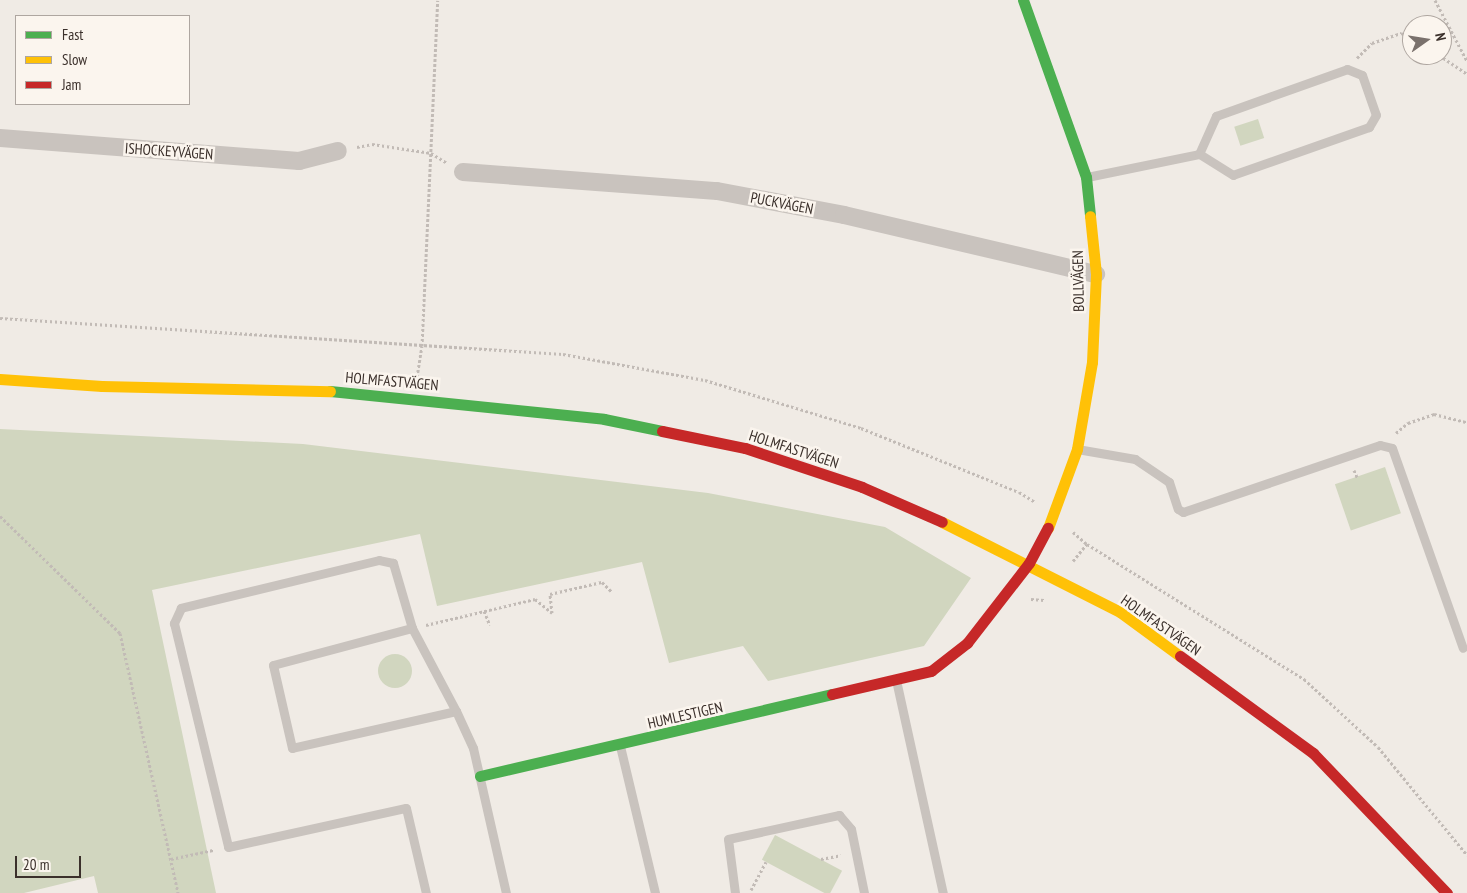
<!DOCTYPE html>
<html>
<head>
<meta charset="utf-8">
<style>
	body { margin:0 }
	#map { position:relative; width:1467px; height:893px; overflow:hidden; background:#f0ebe5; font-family:"PT Sans Narrow",sans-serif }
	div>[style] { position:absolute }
	.green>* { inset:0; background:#d1d6bf; transform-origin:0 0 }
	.round { border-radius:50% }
	.path>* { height:3px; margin-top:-1.5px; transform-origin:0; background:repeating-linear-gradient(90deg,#c2bbb6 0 2.5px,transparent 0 5px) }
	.lane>* { height:9px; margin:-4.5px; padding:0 4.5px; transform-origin:4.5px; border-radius:4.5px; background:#c9c3be }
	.street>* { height:18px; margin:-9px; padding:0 9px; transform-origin:9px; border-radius:9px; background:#c9c3be }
	.fast>* { height:11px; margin:-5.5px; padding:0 5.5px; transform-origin:5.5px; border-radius:5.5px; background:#4caf50 }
	.slow>* { height:11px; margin:-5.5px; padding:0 5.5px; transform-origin:5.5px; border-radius:5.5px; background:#ffc107 }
	.jam>* { height:11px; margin:-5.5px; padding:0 5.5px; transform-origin:5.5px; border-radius:5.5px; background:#c62828 }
	span { translate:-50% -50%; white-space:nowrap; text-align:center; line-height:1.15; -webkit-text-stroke:5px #fbf5ee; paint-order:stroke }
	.street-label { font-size:15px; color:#3b302b }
	.legend { position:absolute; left:15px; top:15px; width:175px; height:90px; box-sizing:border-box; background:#fbf5ee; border:1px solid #aea6a0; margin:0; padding:6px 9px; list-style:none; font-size:15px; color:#3b302b }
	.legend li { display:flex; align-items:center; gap:10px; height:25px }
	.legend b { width:25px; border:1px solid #aea6a0 }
	.north { position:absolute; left:1402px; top:15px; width:50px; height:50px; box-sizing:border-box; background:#fbf5ee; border:1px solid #aea6a0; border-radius:50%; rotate:77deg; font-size:14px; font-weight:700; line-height:20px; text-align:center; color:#3b302b }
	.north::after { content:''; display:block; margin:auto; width:18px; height:22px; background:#7a716c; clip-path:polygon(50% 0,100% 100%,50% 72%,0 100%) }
	.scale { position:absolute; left:15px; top:856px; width:66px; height:22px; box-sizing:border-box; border:2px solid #3b302b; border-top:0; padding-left:6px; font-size:15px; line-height:18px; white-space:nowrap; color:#3b302b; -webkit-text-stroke:4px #fbf5ee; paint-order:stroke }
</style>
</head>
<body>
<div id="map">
	<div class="green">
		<div style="left:1258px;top:119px;width:20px;height:25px;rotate:72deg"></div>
		<div style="clip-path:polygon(0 429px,303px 444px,708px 493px,885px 527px,971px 578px,924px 646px,768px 681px,743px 646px,669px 663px,642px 562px,437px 606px,420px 534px,152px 590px,216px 893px,98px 893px,94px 876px,24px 893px,0 893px)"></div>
		<div style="left:1385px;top:467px;width:49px;height:53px;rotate:71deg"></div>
		<div class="round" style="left:378px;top:654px;width:34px;height:34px"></div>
		<div style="left:775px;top:835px;width:76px;height:28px;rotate:28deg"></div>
	</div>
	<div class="path">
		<div style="left:1435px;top:0;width:69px;rotate:62.3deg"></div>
		<div style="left:1439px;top:55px;width:34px;rotate:34deg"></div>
		<div style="left:1357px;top:58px;width:21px;rotate:-45deg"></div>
		<div style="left:1372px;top:43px;width:31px;rotate:-19deg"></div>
		<div style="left:1401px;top:33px;width:12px;rotate:24deg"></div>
		<div style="left:357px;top:147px;width:15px;rotate:-11deg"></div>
		<div style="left:372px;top:144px;width:60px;rotate:8.7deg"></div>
		<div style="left:431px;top:153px;width:19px;rotate:32deg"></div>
		<div style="left:0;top:318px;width:564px;rotate:3.66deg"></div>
		<div style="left:563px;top:354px;width:144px;rotate:10.4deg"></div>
		<div style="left:705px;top:380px;width:163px;rotate:17.1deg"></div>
		<div style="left:861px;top:428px;width:170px;rotate:22.1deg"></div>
		<div style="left:1019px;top:492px;width:19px;rotate:32deg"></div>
		<div style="left:417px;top:377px;width:31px;rotate:-81deg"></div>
		<div style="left:422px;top:346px;width:346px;rotate:-87.4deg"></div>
		<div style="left:1396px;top:433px;width:16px;rotate:-40deg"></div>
		<div style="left:1408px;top:423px;width:28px;rotate:-19deg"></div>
		<div style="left:1434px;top:414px;width:34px;rotate:14deg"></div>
		<div style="left:1354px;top:470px;width:8px;rotate:67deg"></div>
		<div style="left:0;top:516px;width:168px;rotate:44.3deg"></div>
		<div style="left:120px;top:633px;width:266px;rotate:77.4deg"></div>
		<div style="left:1073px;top:532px;width:18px;rotate:41deg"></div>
		<div style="left:1087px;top:544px;width:256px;rotate:31.9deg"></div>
		<div style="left:1304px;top:679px;width:100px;rotate:42.6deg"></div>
		<div style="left:1378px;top:747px;width:140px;rotate:50.5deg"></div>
		<div style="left:1073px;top:561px;width:22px;rotate:-51deg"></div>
		<div style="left:1031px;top:599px;width:13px;rotate:4deg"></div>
		<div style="left:484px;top:611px;width:15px;rotate:67deg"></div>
		<div style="left:426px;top:625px;width:112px;rotate:-13.4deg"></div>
		<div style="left:535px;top:599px;width:22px;rotate:39deg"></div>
		<div style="left:552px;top:613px;width:19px;rotate:-96deg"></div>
		<div style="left:550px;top:594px;width:53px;rotate:-13deg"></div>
		<div style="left:602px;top:582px;width:14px;rotate:45deg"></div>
		<div style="left:171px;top:859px;width:43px;rotate:-12.1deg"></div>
		<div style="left:821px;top:859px;width:20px;rotate:-11deg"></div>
		<div style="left:751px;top:890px;width:32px;rotate:-62deg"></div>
	</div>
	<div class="lane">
		<div style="left:1087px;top:177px;width:114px;rotate:-11.6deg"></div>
		<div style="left:1199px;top:154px;width:42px;rotate:-65.9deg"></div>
		<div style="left:1216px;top:116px;width:139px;rotate:-19.7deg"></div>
		<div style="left:1347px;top:69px;width:16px;rotate:22deg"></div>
		<div style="left:1362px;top:75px;width:42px;rotate:70.7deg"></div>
		<div style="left:1376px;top:115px;width:14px;rotate:120deg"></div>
		<div style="left:1369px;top:127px;width:144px;rotate:160.6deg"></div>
		<div style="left:1233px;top:175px;width:40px;rotate:-148deg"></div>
		<div style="left:1077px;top:449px;width:59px;rotate:9.8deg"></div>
		<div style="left:1135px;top:459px;width:41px;rotate:34.1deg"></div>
		<div style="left:1169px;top:482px;width:28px;rotate:72deg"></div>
		<div style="left:1178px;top:509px;width:6px;rotate:31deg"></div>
		<div style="left:1183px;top:512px;width:208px;rotate:-18.8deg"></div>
		<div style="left:1380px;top:445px;width:12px;rotate:14deg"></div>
		<div style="left:1392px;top:448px;width:212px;rotate:70.5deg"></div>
		<div style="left:412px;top:628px;width:68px;rotate:-106.3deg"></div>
		<div style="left:393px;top:563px;width:14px;rotate:-168deg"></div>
		<div style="left:379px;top:560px;width:204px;rotate:166.4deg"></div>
		<div style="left:181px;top:608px;width:17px;rotate:115deg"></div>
		<div style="left:174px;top:623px;width:230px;rotate:76.4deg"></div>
		<div style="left:228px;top:847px;width:182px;rotate:-12.4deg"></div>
		<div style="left:406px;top:808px;width:87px;rotate:76.8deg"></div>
		<div style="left:896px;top:680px;width:218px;rotate:77.6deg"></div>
		<div style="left:456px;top:711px;width:168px;rotate:167.3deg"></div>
		<div style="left:292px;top:748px;width:85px;rotate:-102.9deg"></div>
		<div style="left:273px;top:665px;width:144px;rotate:-14.9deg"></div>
		<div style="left:412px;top:628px;width:94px;rotate:62.1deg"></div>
		<div style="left:456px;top:711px;width:41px;rotate:65.3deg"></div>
		<div style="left:473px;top:748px;width:149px;rotate:77.2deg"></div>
		<div style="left:620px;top:746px;width:151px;rotate:76.6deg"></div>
		<div style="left:735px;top:893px;width:54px;rotate:-97.4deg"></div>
		<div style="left:728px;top:839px;width:114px;rotate:-12.2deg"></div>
		<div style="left:839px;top:815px;width:18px;rotate:49deg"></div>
		<div style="left:851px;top:829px;width:65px;rotate:78.5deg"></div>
	</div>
	<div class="street">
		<div style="left:0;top:138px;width:300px;rotate:4.4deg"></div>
		<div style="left:299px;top:161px;width:40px;rotate:-14.4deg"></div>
		<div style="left:463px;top:172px;width:255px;rotate:4.3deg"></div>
		<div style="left:717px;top:191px;width:129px;rotate:10.7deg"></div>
		<div style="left:844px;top:215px;width:259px;rotate:13.2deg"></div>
	</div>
	<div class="fast">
		<div style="left:1023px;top:0;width:188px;rotate:70.4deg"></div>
		<div style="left:1086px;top:177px;width:39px;rotate:84deg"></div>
		<div style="left:330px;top:391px;width:275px;rotate:5.8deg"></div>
		<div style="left:604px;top:419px;width:59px;rotate:11.7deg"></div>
		<div style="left:480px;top:776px;width:361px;rotate:-13.1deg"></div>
	</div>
	<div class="slow">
		<div style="left:0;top:379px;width:102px;rotate:3.9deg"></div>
		<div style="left:102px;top:386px;width:228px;rotate:1.3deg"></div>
		<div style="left:942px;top:522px;width:199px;rotate:26.8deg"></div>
		<div style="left:1120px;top:612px;width:74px;rotate:36.3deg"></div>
		<div style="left:1048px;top:528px;width:84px;rotate:-69.8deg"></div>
		<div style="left:1077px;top:449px;width:88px;rotate:-80.2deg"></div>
		<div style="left:1092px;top:362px;width:88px;rotate:-87.4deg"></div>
		<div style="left:1096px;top:274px;width:58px;rotate:-95.9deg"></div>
	</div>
	<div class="jam">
		<div style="left:662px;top:431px;width:85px;rotate:11.6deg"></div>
		<div style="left:745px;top:448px;width:123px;rotate:18.4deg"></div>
		<div style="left:862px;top:487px;width:87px;rotate:23.6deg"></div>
		<div style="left:1180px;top:656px;width:165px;rotate:36.1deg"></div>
		<div style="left:1313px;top:753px;width:194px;rotate:46.3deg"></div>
		<div style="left:832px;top:694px;width:102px;rotate:-13.1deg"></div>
		<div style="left:931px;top:671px;width:46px;rotate:-37.9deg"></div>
		<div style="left:967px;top:643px;width:101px;rotate:-52.2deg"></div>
		<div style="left:1029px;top:563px;width:40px;rotate:-62deg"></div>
	</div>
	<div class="street-label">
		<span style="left:169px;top:151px;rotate:4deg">ISHOCKEYVÄGEN</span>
		<span style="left:782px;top:203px;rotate:11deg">PUCKVÄGEN</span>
		<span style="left:1078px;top:281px;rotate:-91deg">BOLLVÄGEN</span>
		<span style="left:392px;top:381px;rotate:5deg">HOLMFASTVÄGEN</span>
		<span style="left:794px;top:449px;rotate:18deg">HOLMFASTVÄGEN</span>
		<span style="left:1161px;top:625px;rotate:35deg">HOLMFASTVÄGEN</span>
		<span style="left:685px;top:715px;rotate:-13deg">HUMLESTIGEN</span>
	</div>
	<ul class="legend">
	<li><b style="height:6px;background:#4caf50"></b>Fast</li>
	<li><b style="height:6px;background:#ffc107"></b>Slow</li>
	<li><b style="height:6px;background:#c62828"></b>Jam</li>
	</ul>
	<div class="north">N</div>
	<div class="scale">20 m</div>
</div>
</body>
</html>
